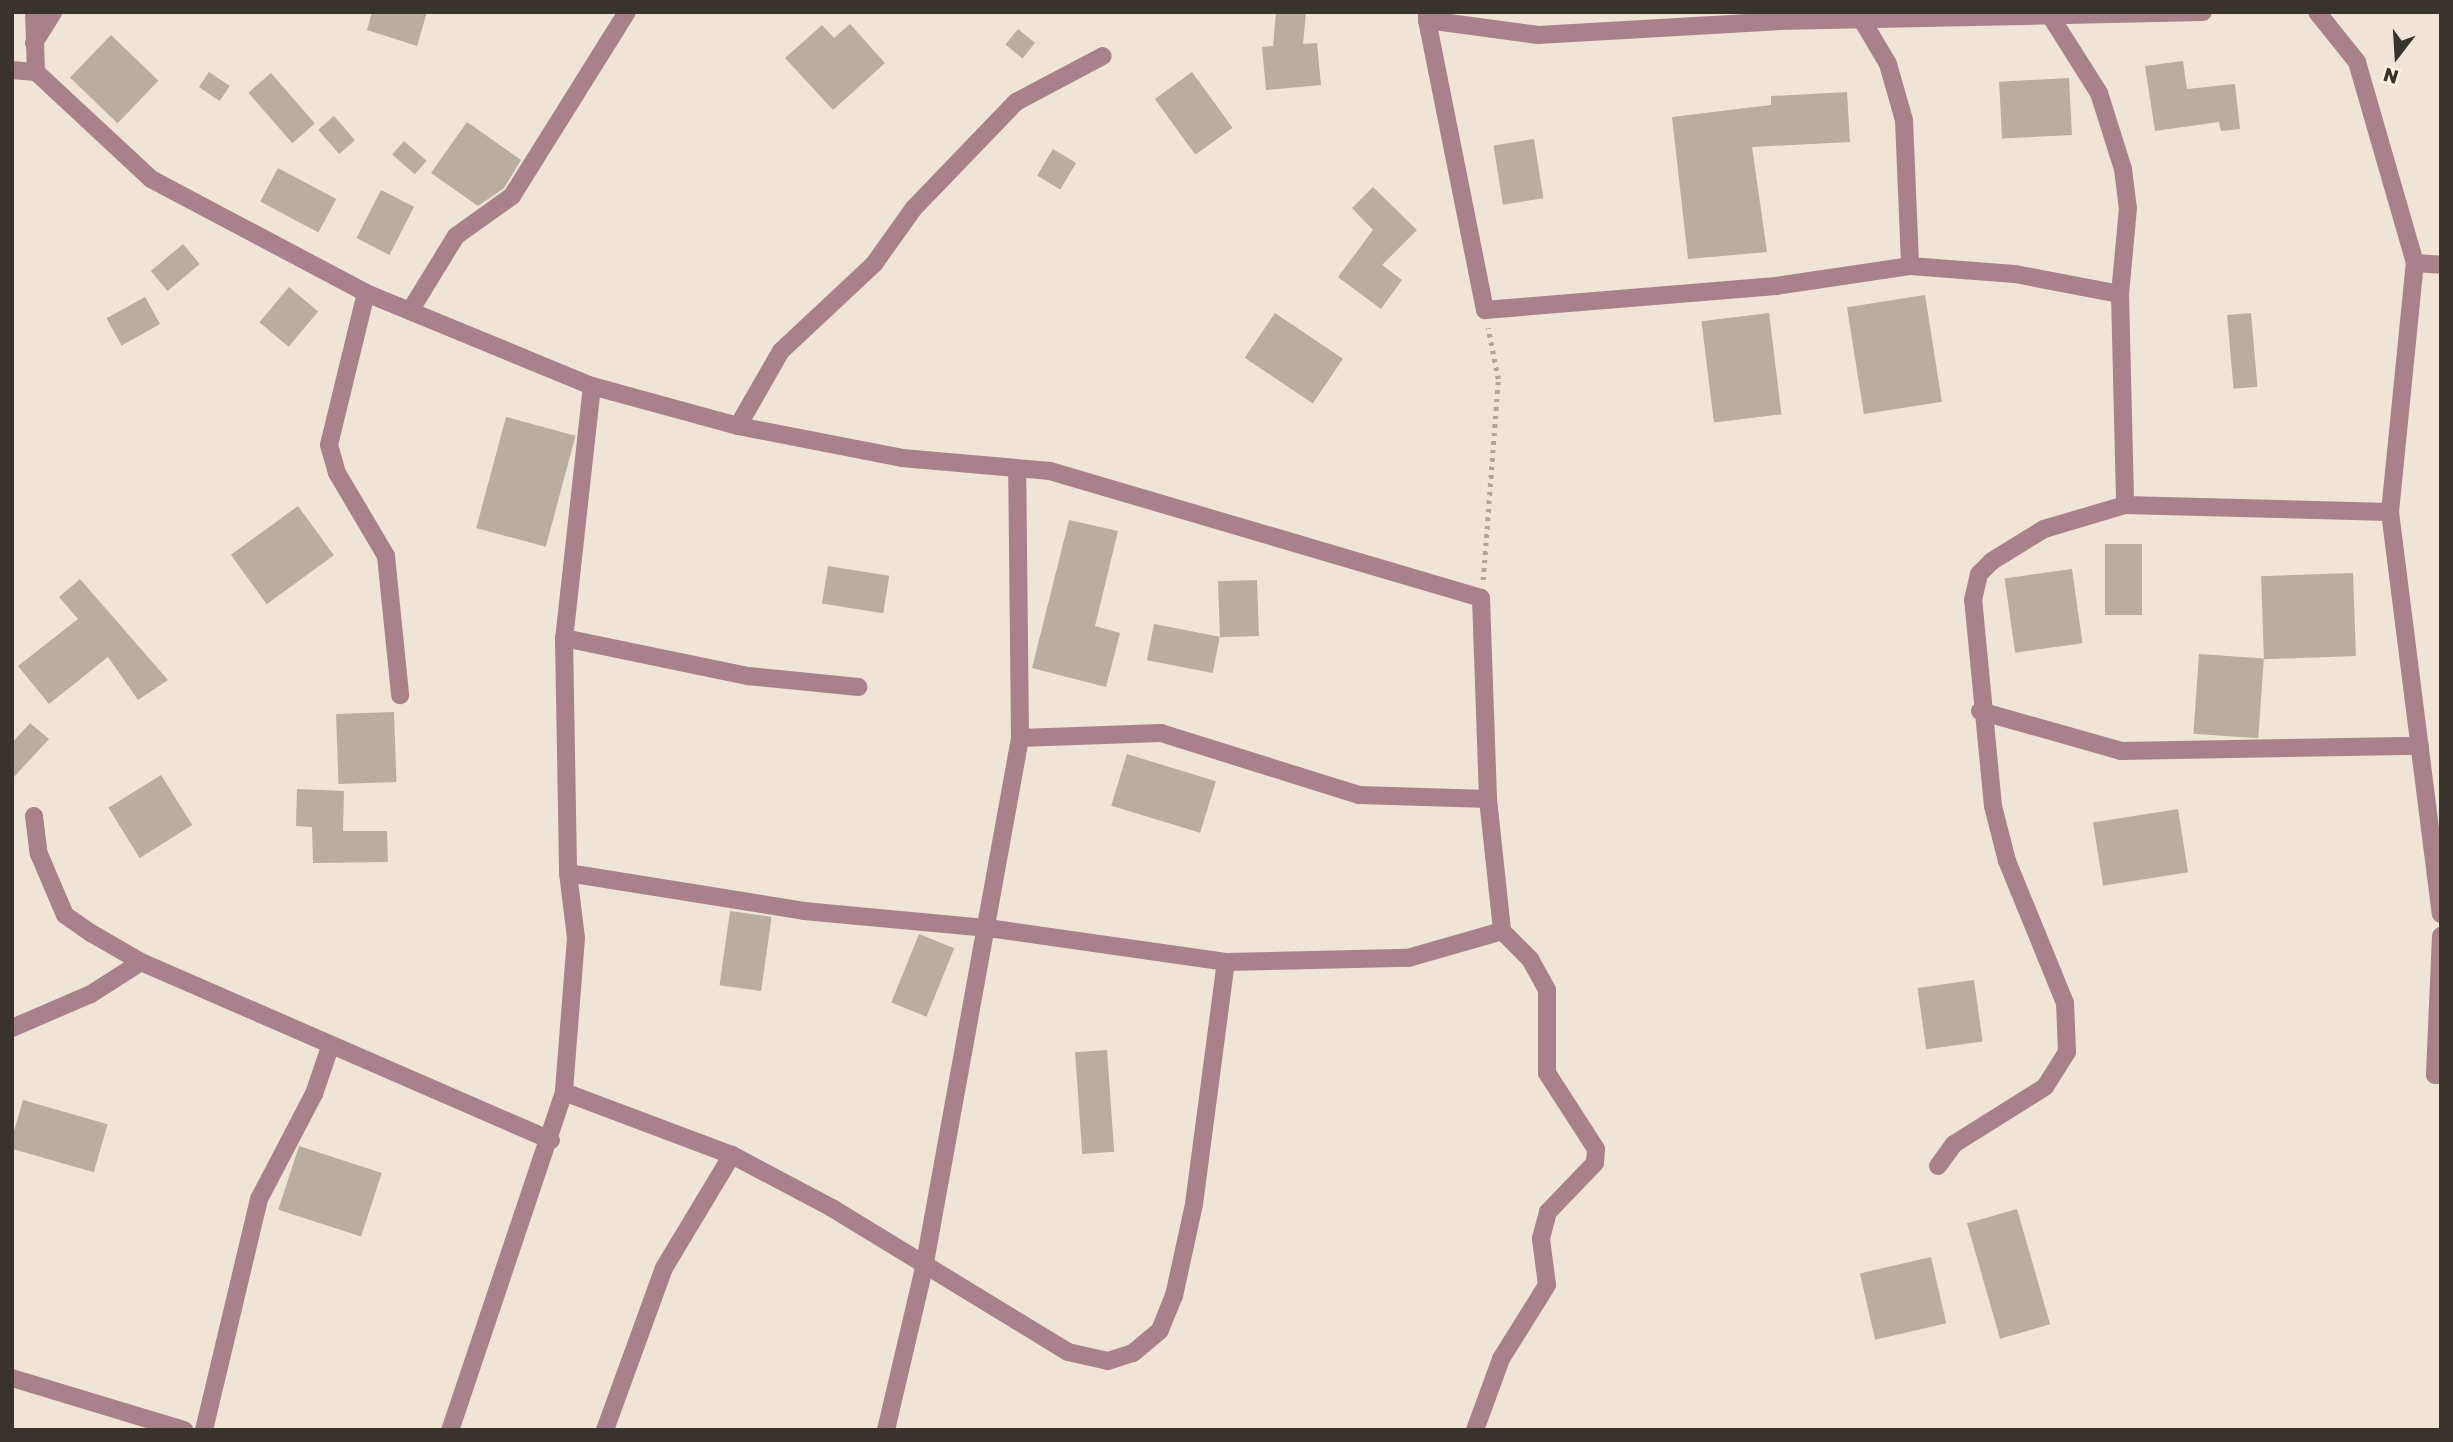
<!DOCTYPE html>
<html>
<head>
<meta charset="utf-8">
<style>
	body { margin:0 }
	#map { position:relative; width:2453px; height:1442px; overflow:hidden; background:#f0e4d6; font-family:"Golos Text",sans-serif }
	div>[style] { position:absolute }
	.building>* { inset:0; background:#b9ada0; transform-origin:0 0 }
	.path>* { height:4.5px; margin-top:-2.25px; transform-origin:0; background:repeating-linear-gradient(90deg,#aea499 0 3.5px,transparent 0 8.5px) }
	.minor>* { height:18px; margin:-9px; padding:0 9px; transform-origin:9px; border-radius:9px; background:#a8818a }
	span { translate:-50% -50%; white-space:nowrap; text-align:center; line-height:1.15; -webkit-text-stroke:6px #fef2e3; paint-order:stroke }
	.frame { position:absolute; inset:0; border:14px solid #38332d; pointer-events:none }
	.north { position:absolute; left:2362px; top:21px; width:70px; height:70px; -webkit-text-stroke:5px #fef2e3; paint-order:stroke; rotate:197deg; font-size:19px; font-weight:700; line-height:28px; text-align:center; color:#38332d }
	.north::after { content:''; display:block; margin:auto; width:24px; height:32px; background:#38332d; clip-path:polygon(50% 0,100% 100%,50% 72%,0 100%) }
</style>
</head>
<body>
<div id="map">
	<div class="building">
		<div style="clip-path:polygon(372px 12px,427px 12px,417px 46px,367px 30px)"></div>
		<div style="clip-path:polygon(1276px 12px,1306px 12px,1303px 44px,1317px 43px,1321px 85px,1266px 90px,1262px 47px,1273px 46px)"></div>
		<div style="clip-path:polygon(850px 24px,885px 63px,833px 110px,785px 58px,822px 25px,834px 38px)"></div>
		<div style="left:1018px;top:29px;width:22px;height:20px;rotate:39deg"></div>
		<div style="left:111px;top:35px;width:66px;height:59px;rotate:44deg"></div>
		<div style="clip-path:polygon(2183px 61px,2187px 89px,2235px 84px,2240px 129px,2221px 131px,2219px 122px,2155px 131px,2145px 66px)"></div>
		<div style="left:209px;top:72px;width:25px;height:18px;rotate:34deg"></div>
		<div style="left:1192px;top:72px;width:69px;height:46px;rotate:54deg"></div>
		<div style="left:271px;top:73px;width:67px;height:30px;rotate:49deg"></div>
		<div style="left:2069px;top:78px;width:57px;height:70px;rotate:87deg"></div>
		<div style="clip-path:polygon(1847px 92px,1850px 142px,1752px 147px,1767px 252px,1688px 259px,1672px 117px,1771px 105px,1771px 96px)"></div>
		<div style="left:334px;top:116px;width:32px;height:21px;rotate:49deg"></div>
		<div style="clip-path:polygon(467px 122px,521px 160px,504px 188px,478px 206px,431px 173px)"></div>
		<div style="left:1534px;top:139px;width:60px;height:41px;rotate:81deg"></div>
		<div style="left:404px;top:141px;width:30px;height:18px;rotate:41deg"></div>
		<div style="left:1053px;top:149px;width:27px;height:31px;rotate:31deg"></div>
		<div style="left:278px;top:168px;width:66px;height:38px;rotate:28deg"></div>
		<div style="clip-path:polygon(1373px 187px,1417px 230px,1382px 265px,1402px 280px,1381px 309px,1338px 277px,1373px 230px,1352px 208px)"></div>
		<div style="left:381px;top:190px;width:37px;height:54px;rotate:27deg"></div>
		<div style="left:183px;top:244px;width:26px;height:42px;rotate:50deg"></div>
		<div style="left:289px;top:287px;width:38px;height:46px;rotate:40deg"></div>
		<div style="left:1925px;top:295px;width:108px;height:79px;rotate:81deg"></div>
		<div style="left:145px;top:297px;width:31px;height:44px;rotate:61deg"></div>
		<div style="left:1275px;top:313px;width:82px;height:54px;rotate:34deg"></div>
		<div style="left:1769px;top:313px;width:102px;height:68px;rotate:83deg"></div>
		<div style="left:2251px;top:313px;width:74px;height:24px;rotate:85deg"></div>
		<div style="left:506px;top:417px;width:72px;height:115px;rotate:15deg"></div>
		<div style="left:298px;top:506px;width:61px;height:83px;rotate:54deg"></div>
		<div style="clip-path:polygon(1069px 520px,1118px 531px,1095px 626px,1120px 633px,1106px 687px,1032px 668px)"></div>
		<div style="left:2105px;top:544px;width:37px;height:71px"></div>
		<div style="left:828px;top:566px;width:62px;height:38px;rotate:9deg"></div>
		<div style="left:2072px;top:569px;width:75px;height:68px;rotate:82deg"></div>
		<div style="left:2353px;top:573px;width:83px;height:92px;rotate:88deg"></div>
		<div style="clip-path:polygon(80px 579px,168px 680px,138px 700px,108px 657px,49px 704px,18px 666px,78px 619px,59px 597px)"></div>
		<div style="left:1257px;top:580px;width:56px;height:39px;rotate:88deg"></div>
		<div style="left:1154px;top:624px;width:67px;height:37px;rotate:11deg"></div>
		<div style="left:2199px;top:654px;width:65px;height:80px;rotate:4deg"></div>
		<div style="left:394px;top:712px;width:70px;height:58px;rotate:88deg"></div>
		<div style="clip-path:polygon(30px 723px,49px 739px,12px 779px,12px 743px)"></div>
		<div style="left:1127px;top:754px;width:93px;height:54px;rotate:17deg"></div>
		<div style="left:161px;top:775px;width:59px;height:62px;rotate:58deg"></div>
		<div style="clip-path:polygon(297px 789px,344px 791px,343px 831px,387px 831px,388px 862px,313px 863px,312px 827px,296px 826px)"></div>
		<div style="left:2178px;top:809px;width:64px;height:86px;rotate:81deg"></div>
		<div style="left:730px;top:911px;width:42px;height:75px;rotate:8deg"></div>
		<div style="left:919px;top:934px;width:38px;height:74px;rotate:22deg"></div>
		<div style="left:1974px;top:980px;width:62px;height:57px;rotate:82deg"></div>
		<div style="left:1107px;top:1050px;width:102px;height:32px;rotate:86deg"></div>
		<div style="left:23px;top:1100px;width:88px;height:50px;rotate:16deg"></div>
		<div style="left:299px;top:1146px;width:87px;height:67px;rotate:18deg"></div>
		<div style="left:2017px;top:1209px;width:120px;height:52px;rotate:74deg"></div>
		<div style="left:1931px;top:1257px;width:68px;height:73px;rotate:77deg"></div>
	</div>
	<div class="path">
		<div style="left:1483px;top:580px;width:202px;rotate:-85.7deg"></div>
		<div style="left:1498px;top:379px;width:52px;rotate:-101.1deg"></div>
	</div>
	<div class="minor">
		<div style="left:34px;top:12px;width:60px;rotate:88.1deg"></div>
		<div style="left:36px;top:72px;width:157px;rotate:42.9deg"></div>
		<div style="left:151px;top:179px;width:243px;rotate:27.9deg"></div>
		<div style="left:366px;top:293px;width:244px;rotate:22.4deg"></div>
		<div style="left:592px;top:386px;width:254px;rotate:96.3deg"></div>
		<div style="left:564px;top:638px;width:235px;rotate:89deg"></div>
		<div style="left:568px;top:873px;width:65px;rotate:83deg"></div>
		<div style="left:576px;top:938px;width:154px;rotate:94.5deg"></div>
		<div style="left:564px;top:1092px;width:357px;rotate:108.6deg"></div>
		<div style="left:1427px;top:12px;width:8px;rotate:90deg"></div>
		<div style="left:1427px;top:20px;width:112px;rotate:7.7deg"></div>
		<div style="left:1538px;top:35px;width:240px;rotate:-3.3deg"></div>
		<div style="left:1778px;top:21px;width:425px;rotate:-1.2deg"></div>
		<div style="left:2317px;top:12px;width:64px;rotate:51.3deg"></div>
		<div style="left:2357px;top:62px;width:209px;rotate:73.9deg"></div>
		<div style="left:2051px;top:17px;width:90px;rotate:57.7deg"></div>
		<div style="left:2099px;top:93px;width:80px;rotate:72.5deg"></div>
		<div style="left:2123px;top:169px;width:39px;rotate:83deg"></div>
		<div style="left:2128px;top:208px;width:86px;rotate:95.3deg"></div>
		<div style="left:2120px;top:294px;width:211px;rotate:88.6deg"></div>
		<div style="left:1427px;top:20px;width:296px;rotate:78.7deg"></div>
		<div style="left:1485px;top:310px;width:292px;rotate:-4.7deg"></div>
		<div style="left:1776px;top:286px;width:135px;rotate:-8.5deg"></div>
		<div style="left:1910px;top:266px;width:105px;rotate:4.4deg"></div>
		<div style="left:2015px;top:274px;width:107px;rotate:10.8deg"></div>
		<div style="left:1862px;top:20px;width:51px;rotate:59.4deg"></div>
		<div style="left:1888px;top:64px;width:58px;rotate:74.1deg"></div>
		<div style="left:1904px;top:120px;width:146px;rotate:87.6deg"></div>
		<div style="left:34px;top:43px;width:36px;rotate:-58deg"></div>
		<div style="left:12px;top:70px;width:24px;rotate:5deg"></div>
		<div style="left:366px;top:293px;width:156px;rotate:103.7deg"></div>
		<div style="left:329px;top:445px;width:29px;rotate:74deg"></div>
		<div style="left:337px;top:473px;width:96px;rotate:59.4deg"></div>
		<div style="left:386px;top:556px;width:140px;rotate:84.2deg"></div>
		<div style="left:410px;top:311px;width:88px;rotate:-58.5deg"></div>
		<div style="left:456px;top:236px;width:69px;rotate:-35.5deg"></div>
		<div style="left:512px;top:196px;width:217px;rotate:-58deg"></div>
		<div style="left:592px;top:386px;width:151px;rotate:15.3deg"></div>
		<div style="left:738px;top:426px;width:167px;rotate:11deg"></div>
		<div style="left:902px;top:458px;width:149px;rotate:5deg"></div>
		<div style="left:1050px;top:471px;width:449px;rotate:16.4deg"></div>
		<div style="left:1481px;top:598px;width:201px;rotate:88deg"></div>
		<div style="left:1488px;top:799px;width:133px;rotate:83.9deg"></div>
		<div style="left:1502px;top:931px;width:40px;rotate:45deg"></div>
		<div style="left:1530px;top:959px;width:35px;rotate:61deg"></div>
		<div style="left:1547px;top:990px;width:83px;rotate:90deg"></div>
		<div style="left:1547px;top:1073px;width:90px;rotate:57.2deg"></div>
		<div style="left:1596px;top:1149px;width:14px;rotate:94deg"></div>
		<div style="left:1595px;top:1163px;width:68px;rotate:133.8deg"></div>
		<div style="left:1548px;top:1212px;width:28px;rotate:105deg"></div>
		<div style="left:1541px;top:1239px;width:46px;rotate:82.6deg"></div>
		<div style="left:1547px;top:1285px;width:87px;rotate:121.9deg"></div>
		<div style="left:1501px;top:1359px;width:76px;rotate:110.1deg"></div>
		<div style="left:738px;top:426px;width:86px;rotate:-60.2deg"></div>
		<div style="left:781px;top:351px;width:127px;rotate:-43.1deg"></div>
		<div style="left:874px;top:264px;width:69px;rotate:-54.5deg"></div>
		<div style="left:914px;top:208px;width:147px;rotate:-46.1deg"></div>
		<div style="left:1016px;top:102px;width:98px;rotate:-27.9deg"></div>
		<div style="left:2390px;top:512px;width:250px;rotate:-84.3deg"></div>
		<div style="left:2415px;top:263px;width:26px;rotate:4deg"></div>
		<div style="left:564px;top:638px;width:188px;rotate:11.7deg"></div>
		<div style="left:748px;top:676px;width:111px;rotate:5.7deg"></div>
		<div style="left:1980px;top:711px;width:147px;rotate:15.8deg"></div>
		<div style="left:2121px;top:751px;width:299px;rotate:-1deg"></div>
		<div style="left:1020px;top:738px;width:141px;rotate:-2deg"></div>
		<div style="left:1161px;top:733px;width:207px;rotate:17.4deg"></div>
		<div style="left:1359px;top:795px;width:129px;rotate:1.8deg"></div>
		<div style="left:34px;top:816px;width:38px;rotate:83deg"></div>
		<div style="left:39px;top:854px;width:66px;rotate:66.9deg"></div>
		<div style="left:65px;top:915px;width:32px;rotate:35deg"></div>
		<div style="left:91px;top:933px;width:58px;rotate:30.1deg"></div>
		<div style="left:141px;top:962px;width:447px;rotate:23.5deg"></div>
		<div style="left:568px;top:873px;width:239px;rotate:9.1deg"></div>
		<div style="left:804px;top:911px;width:185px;rotate:5.3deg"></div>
		<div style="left:988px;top:928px;width:240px;rotate:8.1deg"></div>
		<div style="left:1226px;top:962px;width:182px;rotate:-1.3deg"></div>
		<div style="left:1408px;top:958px;width:98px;rotate:-16deg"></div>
		<div style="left:2441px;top:936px;width:139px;rotate:92.5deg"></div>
		<div style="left:2435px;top:1075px;width:6px"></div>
		<div style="left:12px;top:1028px;width:86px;rotate:-23.3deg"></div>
		<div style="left:91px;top:994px;width:59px;rotate:-32.6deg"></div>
		<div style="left:564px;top:1092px;width:179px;rotate:20.6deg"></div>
		<div style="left:732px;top:1155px;width:113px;rotate:27.9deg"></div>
		<div style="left:832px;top:1208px;width:276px;rotate:31.4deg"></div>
		<div style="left:1068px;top:1352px;width:41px;rotate:12.7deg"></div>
		<div style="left:1108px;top:1361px;width:26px;rotate:-18deg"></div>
		<div style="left:1133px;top:1353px;width:35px;rotate:-40deg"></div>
		<div style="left:1160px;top:1330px;width:37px;rotate:-68deg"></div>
		<div style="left:1174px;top:1296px;width:94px;rotate:-77.7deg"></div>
		<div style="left:1194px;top:1204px;width:244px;rotate:-82.5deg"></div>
		<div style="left:1938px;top:1166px;width:27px;rotate:-54deg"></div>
		<div style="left:1954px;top:1144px;width:107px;rotate:-32.1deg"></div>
		<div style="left:2045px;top:1087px;width:41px;rotate:-57.8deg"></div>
		<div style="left:2067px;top:1052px;width:49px;rotate:-92.3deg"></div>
		<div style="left:2065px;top:1003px;width:153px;rotate:-112.2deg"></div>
		<div style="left:2007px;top:861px;width:57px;rotate:-104.3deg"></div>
		<div style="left:1993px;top:806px;width:207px;rotate:-95.5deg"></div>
		<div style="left:1973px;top:600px;width:27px;rotate:-77deg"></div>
		<div style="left:1979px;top:574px;width:18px;rotate:-45deg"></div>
		<div style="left:1992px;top:561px;width:61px;rotate:-31.6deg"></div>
		<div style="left:2044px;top:529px;width:84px;rotate:-16.5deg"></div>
		<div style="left:2125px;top:505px;width:265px;rotate:1.5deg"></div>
		<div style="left:2390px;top:512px;width:405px;rotate:82.8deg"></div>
		<div style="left:12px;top:1378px;width:180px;rotate:16.8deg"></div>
		<div style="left:204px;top:1430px;width:237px;rotate:-76.6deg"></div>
		<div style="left:259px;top:1199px;width:119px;rotate:-62.4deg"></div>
		<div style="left:314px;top:1094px;width:50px;rotate:-71.2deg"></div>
		<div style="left:605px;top:1430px;width:172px;rotate:-70deg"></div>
		<div style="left:664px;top:1268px;width:132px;rotate:-59deg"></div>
		<div style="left:886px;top:1430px;width:166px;rotate:-76.8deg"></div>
		<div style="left:924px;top:1268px;width:539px;rotate:-79.73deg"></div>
		<div style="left:1020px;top:738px;width:268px;rotate:-90.6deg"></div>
	</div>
	<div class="frame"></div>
	<div class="north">N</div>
</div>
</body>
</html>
